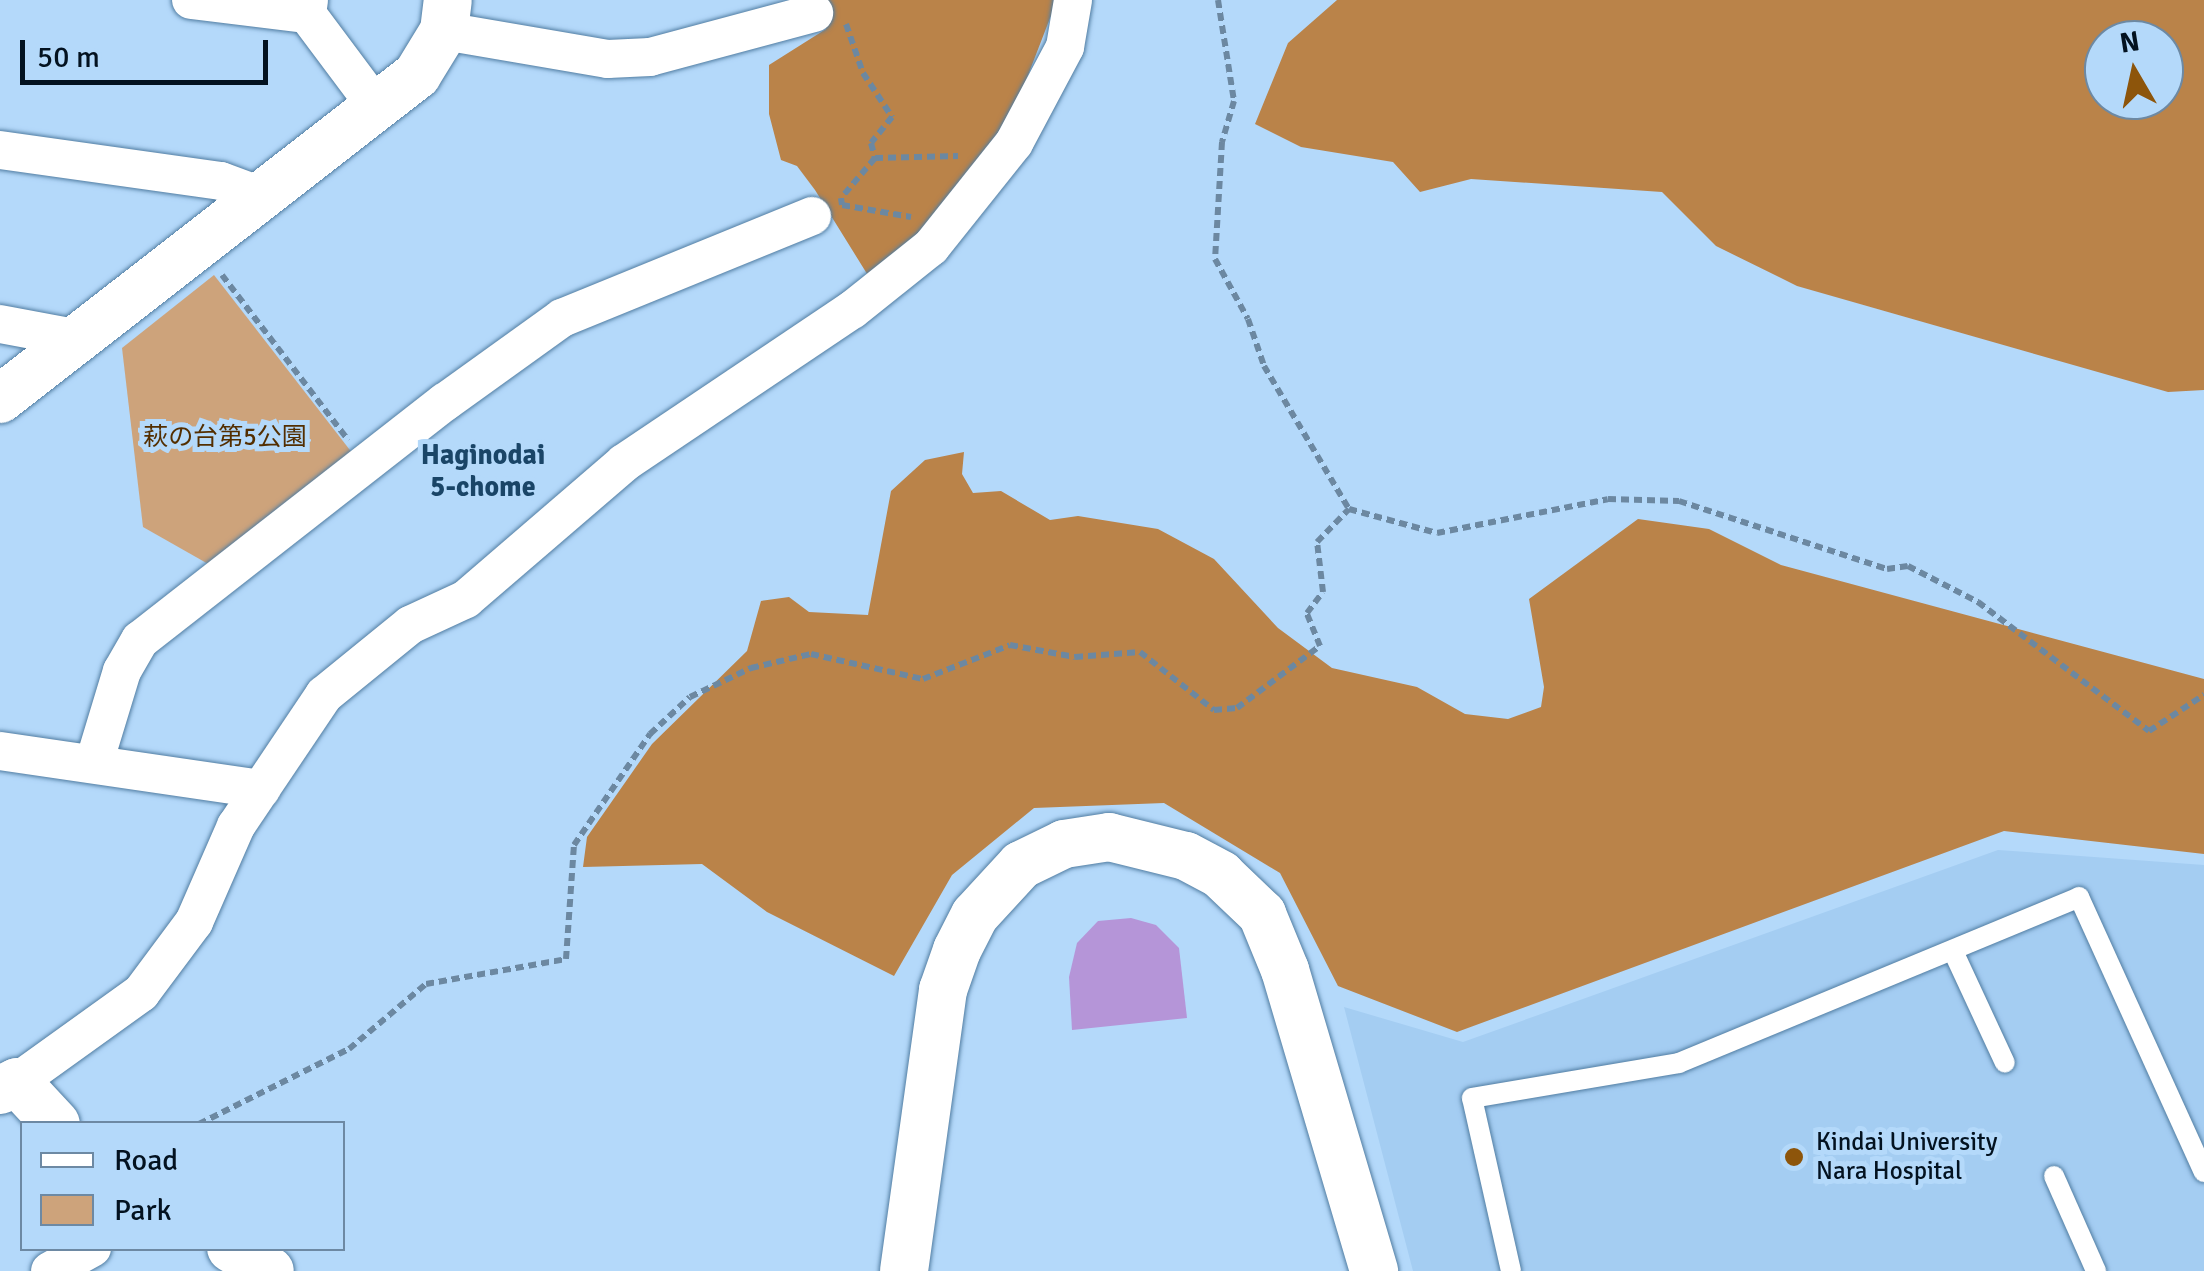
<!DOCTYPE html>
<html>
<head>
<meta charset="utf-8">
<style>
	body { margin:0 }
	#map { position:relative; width:2204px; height:1271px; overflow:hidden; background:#b4d9fa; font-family:Signika,"Noto Sans JP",sans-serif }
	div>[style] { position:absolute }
	.built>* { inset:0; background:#a4cdf2 }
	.green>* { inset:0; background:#cda37b }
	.forest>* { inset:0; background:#ba8349 }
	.water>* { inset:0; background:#b595d8 }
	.path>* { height:6px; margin-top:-3px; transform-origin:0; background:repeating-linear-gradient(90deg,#6c88a1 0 8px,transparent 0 13px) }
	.roads { filter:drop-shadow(0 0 2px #517da2) drop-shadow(0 0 2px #517da2) }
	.service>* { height:20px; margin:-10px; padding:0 10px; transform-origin:10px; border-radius:10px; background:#fff }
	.minor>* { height:38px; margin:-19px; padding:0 19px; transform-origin:19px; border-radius:19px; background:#fff }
	.tertiary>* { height:48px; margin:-24px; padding:0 24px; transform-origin:24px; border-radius:24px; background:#fff }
	.dots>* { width:28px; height:28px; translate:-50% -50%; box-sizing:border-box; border:5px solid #b4d9fa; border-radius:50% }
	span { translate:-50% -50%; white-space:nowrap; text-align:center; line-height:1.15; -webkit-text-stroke:10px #b4d9fa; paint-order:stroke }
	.park-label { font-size:25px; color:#532e00 }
	.poi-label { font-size:25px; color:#031220 }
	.left { translate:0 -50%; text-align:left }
	.neighbourhood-label { font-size:28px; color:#1a4567; font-weight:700 }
	.legend { position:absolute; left:20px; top:1121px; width:325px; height:130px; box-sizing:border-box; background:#b4d9fa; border:2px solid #6d89a3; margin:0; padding:12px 18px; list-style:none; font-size:30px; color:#031220 }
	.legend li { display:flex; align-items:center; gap:20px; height:50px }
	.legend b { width:50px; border:2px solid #6d89a3 }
	.north { position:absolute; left:2084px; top:20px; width:100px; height:100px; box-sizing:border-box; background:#b4d9fa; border:2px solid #6d89a3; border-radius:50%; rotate:351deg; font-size:28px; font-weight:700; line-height:40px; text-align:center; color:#031220 }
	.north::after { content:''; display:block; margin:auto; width:35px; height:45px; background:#8d550b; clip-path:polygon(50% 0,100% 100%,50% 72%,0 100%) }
	.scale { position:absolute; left:20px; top:40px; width:248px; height:45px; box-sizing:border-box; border:5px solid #031220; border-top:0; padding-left:12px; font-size:30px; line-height:35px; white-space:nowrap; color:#031220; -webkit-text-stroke:8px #b4d9fa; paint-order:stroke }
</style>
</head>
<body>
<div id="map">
	<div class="built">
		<div style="clip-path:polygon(1998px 850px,2204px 865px,2204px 1271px,1413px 1271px,1344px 1007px,1463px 1042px)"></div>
	</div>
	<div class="green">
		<div style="clip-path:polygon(214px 275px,353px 454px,210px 565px,143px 527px,122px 348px)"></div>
	</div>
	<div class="forest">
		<div style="clip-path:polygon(828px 0,1057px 0,1010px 122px,922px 239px,869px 277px,815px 190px,797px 166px,781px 160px,769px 114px,769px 65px,826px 29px)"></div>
		<div style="clip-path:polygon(evenodd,1337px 0,2204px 0,2204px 390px,2168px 392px,1797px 286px,1716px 246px,1662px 192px,1471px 179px,1420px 192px,1393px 162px,1301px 147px,1255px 124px,1288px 43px,1337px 0,2164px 40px,2164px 100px,2104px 100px,2104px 40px,2164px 40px)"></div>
		<div style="clip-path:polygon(964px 452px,962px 474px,973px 493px,1001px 491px,1050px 520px,1078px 516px,1158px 529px,1214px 559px,1278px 628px,1332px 668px,1417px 687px,1465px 714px,1508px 719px,1541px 707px,1544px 687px,1529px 599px,1638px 519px,1709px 529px,1781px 565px,2204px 679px,2204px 854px,2004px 831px,1457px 1032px,1338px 986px,1280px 873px,1164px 803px,1034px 808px,952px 875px,894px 976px,767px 912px,702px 864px,583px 867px,587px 837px,652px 744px,747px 651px,761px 601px,789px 597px,809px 612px,868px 615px,891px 491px,925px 460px)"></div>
	</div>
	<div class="water">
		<div style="clip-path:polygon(1131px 918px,1156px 925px,1179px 948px,1187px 1018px,1072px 1030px,1069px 977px,1077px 943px,1098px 921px)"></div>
	</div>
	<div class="path">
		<div style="left:1218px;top:0;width:102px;rotate:81deg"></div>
		<div style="left:1234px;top:101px;width:43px;rotate:106.3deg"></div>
		<div style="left:1222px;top:142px;width:117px;rotate:93.4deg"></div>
		<div style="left:1215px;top:259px;width:68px;rotate:61.2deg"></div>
		<div style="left:1248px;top:319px;width:50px;rotate:71.2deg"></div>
		<div style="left:1264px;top:366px;width:166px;rotate:59.3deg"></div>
		<div style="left:1349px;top:509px;width:91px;rotate:15.3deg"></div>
		<div style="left:1437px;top:533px;width:174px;rotate:-11.2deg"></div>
		<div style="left:1608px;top:499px;width:71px;rotate:1.6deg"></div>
		<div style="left:1679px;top:501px;width:219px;rotate:18.1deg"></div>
		<div style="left:1887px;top:569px;width:21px;rotate:-8deg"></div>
		<div style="left:1908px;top:566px;width:79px;rotate:27.2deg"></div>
		<div style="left:1978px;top:602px;width:214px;rotate:37deg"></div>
		<div style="left:2149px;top:731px;width:66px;rotate:-33.2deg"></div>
		<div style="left:846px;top:24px;width:52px;rotate:70.9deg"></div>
		<div style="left:863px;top:73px;width:53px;rotate:56.6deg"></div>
		<div style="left:892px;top:117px;width:33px;rotate:129deg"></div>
		<div style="left:871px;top:143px;width:16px;rotate:75deg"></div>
		<div style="left:875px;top:158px;width:52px;rotate:130.4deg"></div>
		<div style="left:841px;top:198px;width:7px;rotate:82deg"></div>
		<div style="left:842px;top:205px;width:70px;rotate:9.9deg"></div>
		<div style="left:875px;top:158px;width:83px;rotate:-1.4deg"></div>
		<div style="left:222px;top:275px;width:208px;rotate:52.6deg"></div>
		<div style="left:199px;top:1124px;width:168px;rotate:-26.6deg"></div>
		<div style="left:349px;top:1049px;width:101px;rotate:-40.2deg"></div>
		<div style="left:426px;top:984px;width:142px;rotate:-10.1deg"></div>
		<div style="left:566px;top:959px;width:114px;rotate:-86deg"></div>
		<div style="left:574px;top:845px;width:135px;rotate:-55.6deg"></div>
		<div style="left:650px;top:734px;width:54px;rotate:-42.8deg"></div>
		<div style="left:690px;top:697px;width:68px;rotate:-25.4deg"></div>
		<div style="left:751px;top:668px;width:62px;rotate:-13.1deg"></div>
		<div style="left:811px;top:654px;width:115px;rotate:12.6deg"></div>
		<div style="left:923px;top:679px;width:93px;rotate:-21.3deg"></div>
		<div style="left:1010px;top:645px;width:66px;rotate:10.5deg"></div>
		<div style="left:1075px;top:657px;width:65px;rotate:-4.4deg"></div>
		<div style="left:1140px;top:652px;width:94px;rotate:38.1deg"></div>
		<div style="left:1214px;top:710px;width:23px;rotate:-5deg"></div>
		<div style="left:1237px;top:708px;width:104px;rotate:-36.8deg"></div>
		<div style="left:1320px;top:646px;width:35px;rotate:-112deg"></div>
		<div style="left:1307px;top:613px;width:26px;rotate:-53deg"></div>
		<div style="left:1323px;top:592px;width:50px;rotate:-96.8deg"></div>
		<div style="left:1317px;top:542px;width:46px;rotate:-45.9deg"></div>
	</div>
	<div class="roads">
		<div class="service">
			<div style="left:1953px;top:951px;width:123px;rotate:65.1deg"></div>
			<div style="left:2054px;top:1176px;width:104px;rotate:66.1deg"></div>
			<div style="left:1511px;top:1271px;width:177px;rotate:-102.7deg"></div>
			<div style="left:1472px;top:1098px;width:210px;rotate:-9.6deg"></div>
			<div style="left:1679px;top:1063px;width:433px;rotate:-22.5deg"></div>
			<div style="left:2079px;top:897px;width:302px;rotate:65.6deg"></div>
		</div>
		<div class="minor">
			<div style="left:191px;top:0;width:117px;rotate:6.9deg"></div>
			<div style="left:309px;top:0;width:14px;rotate:98deg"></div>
			<div style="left:307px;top:14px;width:119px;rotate:53.2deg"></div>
			<div style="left:444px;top:31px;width:166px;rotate:9.7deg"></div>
			<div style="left:608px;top:59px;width:42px;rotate:-2.7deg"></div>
			<div style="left:650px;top:57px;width:170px;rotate:-15deg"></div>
			<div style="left:0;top:150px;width:223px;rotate:8deg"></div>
			<div style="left:221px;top:181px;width:46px;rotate:20.4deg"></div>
			<div style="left:0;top:324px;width:81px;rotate:10.6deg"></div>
			<div style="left:0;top:751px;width:264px;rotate:8.3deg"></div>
			<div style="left:94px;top:763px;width:96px;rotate:-73.1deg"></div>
			<div style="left:122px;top:671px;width:36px;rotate:-60deg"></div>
			<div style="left:140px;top:640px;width:387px;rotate:-38deg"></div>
			<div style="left:445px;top:402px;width:144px;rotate:-35.7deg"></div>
			<div style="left:562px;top:318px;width:270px;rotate:-22.2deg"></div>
			<div style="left:17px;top:1082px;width:153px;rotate:-35.7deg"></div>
			<div style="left:141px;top:993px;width:89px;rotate:-53.3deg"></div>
			<div style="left:194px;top:922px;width:105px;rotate:-66.4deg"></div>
			<div style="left:236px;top:826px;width:158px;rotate:-56.1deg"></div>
			<div style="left:324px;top:695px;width:111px;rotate:-39.1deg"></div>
			<div style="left:410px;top:625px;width:62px;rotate:-24.9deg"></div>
			<div style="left:466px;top:599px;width:208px;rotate:-40.7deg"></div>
			<div style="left:624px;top:463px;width:275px;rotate:-33.9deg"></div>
			<div style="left:852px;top:310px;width:101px;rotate:-38.6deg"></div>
			<div style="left:931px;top:247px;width:133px;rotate:-51.4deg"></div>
			<div style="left:1014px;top:143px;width:109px;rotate:-62deg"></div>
			<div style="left:1065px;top:47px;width:48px;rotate:-80.3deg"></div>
			<div style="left:50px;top:1271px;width:48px;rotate:-28.7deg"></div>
		</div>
		<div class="tertiary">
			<div style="left:0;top:399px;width:528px;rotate:-37.85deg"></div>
			<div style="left:417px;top:75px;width:52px;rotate:-58.5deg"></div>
			<div style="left:444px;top:31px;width:31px;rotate:-83deg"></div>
			<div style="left:0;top:1090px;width:19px;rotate:-25deg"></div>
			<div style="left:17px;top:1082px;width:57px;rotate:47.1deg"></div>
			<div style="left:231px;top:1248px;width:45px;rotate:30.5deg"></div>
			<div style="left:904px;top:1271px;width:284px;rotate:-82.1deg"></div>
			<div style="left:943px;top:990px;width:42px;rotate:-70.7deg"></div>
			<div style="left:957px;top:950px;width:39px;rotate:-63deg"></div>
			<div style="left:975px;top:915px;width:68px;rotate:-47.4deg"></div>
			<div style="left:1021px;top:865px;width:48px;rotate:-26deg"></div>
			<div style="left:1064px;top:844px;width:46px;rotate:-8.8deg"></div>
			<div style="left:1109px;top:837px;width:79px;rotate:13.9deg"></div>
			<div style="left:1186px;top:856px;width:40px;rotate:28deg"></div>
			<div style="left:1221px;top:875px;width:57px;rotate:43.6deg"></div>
			<div style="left:1262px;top:914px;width:61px;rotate:67.7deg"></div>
			<div style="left:1285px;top:970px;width:314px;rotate:73.5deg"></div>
		</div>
	</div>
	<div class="dots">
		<div style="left:1794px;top:1157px;background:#8d550b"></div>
	</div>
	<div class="park-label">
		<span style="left:225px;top:437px">萩の台第5公園</span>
	</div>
	<div class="poi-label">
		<span class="left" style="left:1816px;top:1157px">Kindai University<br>Nara Hospital</span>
	</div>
	<div class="neighbourhood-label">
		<span style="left:483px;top:471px">Haginodai<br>5-chome</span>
	</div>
	<ul class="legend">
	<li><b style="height:12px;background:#fff"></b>Road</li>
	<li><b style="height:28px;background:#cda37b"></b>Park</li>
	</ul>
	<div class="north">N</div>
	<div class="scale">50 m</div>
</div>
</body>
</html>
